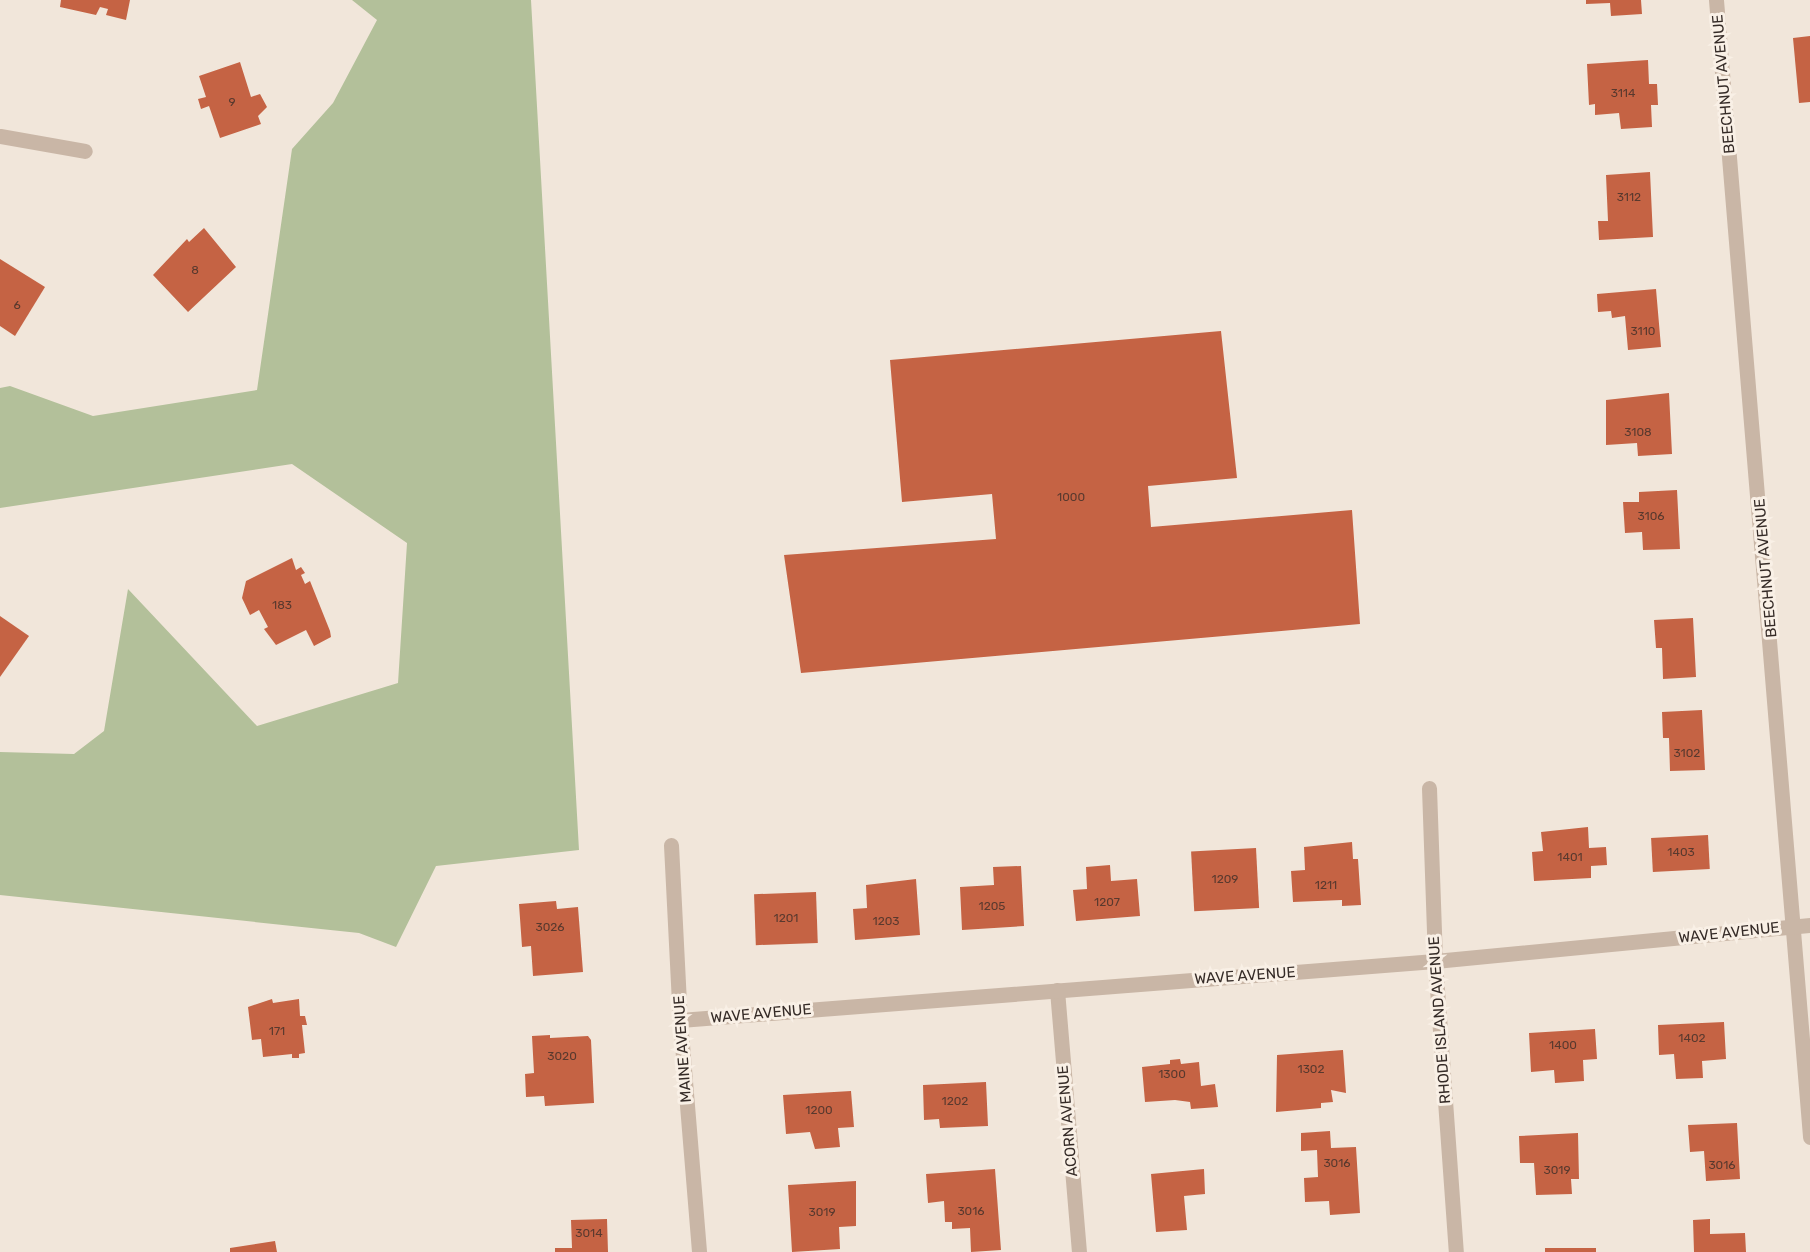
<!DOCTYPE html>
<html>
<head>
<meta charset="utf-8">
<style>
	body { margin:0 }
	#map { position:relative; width:1810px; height:1252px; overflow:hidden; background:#f1e6da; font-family:Rubik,sans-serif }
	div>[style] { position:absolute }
	.green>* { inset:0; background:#b3c09a }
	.building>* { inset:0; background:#c56344; transform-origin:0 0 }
	.street>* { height:15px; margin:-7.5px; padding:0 7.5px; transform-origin:7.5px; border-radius:7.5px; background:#c9b6a6 }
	span { translate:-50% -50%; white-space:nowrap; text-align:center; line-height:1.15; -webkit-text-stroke:6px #f9f0e6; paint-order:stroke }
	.number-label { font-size:12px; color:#59392e }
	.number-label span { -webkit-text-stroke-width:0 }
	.street-label { font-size:15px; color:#352b27 }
</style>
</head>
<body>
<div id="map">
	<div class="green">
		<div style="clip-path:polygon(352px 0,531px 0,579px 850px,436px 866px,396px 947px,359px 933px,0 895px,0 752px,74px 754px,104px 731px,128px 589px,257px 726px,398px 683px,407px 543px,292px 464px,0 508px,0 388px,10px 386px,93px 416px,257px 390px,292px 149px,333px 103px,377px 20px)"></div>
	</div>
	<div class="building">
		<div style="clip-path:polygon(61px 0,130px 0,126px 20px,106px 15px,108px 9px,100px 7px,96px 15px,60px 7px)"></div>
		<div style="clip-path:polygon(1586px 0,1641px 0,1642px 14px,1611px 16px,1610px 3px,1586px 4px)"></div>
		<div style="clip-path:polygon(1810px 36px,1810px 102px,1799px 103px,1793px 38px)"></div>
		<div style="clip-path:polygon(1648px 60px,1649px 84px,1657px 84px,1658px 105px,1651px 105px,1652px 127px,1621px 129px,1619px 113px,1595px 115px,1595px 104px,1589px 105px,1587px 64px)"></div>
		<div style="clip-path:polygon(240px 62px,251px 97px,260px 94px,267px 107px,258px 116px,261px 124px,220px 138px,209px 106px,201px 109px,198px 99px,206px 97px,199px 76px)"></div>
		<div style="clip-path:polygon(1650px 172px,1653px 237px,1599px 240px,1598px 221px,1608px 221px,1606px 175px)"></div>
		<div style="clip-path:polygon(204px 228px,236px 267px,188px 312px,153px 275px,187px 239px,189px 242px)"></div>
		<div style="clip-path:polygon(0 259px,45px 287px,15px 336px,0 326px)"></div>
		<div style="clip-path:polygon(1656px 289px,1661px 347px,1628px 350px,1625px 316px,1612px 318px,1611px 311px,1598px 312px,1597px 294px)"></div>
		<div style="clip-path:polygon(1221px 331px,1237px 478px,1148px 486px,1151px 527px,1352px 510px,1360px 624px,801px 673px,784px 555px,996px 539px,992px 494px,902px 502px,890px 360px)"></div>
		<div style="clip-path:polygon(1669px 393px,1672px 454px,1638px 456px,1637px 443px,1606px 445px,1606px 400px)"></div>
		<div style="clip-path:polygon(1677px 490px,1680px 549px,1643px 550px,1642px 532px,1625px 533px,1623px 502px,1639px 502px,1639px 492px)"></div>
		<div style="clip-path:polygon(292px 558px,296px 570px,301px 567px,305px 573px,301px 575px,305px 584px,310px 581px,330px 631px,331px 637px,314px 646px,306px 630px,276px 645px,264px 629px,268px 627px,259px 610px,250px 615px,242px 598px,246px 581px)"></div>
		<div style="clip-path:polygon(0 616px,29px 636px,0 677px)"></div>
		<div style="clip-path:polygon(1693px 618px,1696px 677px,1663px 679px,1662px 648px,1656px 648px,1654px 620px)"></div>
		<div style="clip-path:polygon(1702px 710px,1705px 770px,1670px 771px,1669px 738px,1663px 738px,1662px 712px)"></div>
		<div style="clip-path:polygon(1588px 827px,1589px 848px,1606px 847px,1607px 865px,1591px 866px,1591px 878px,1534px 881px,1532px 852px,1543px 851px,1541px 832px)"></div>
		<div style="left:1708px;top:835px;width:34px;height:57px;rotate:87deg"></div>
		<div style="clip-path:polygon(1352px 842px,1353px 859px,1358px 859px,1361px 905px,1342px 906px,1342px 900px,1293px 902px,1291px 871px,1305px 870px,1304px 847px)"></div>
		<div style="left:1256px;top:848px;width:60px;height:65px;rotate:87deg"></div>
		<div style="clip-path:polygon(1110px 865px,1111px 881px,1137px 879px,1140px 916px,1076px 921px,1073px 890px,1087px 889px,1086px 867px)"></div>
		<div style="clip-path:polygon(1021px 866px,1024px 926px,962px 930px,960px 887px,994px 885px,993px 867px)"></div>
		<div style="clip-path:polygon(916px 879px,920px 935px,855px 940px,853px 909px,867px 908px,866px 885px)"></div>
		<div style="left:816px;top:892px;width:51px;height:62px;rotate:88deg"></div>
		<div style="clip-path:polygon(556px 901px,557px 909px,578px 907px,583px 972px,533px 976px,531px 946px,522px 947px,519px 904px)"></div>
		<div style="clip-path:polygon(272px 999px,273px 1003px,299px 999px,300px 1016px,305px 1016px,307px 1025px,302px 1025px,305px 1053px,299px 1054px,299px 1058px,292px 1058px,292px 1054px,263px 1057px,261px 1039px,252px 1040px,248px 1007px)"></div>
		<div style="clip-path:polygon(1724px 1022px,1726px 1059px,1702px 1061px,1703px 1078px,1676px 1079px,1674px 1054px,1659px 1055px,1658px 1025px)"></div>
		<div style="clip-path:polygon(1595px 1029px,1597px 1059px,1583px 1060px,1584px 1081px,1555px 1083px,1554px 1070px,1531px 1072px,1529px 1033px)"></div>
		<div style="clip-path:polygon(550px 1035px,550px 1038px,588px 1036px,591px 1040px,594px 1103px,545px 1106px,544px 1096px,526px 1097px,525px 1074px,534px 1073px,532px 1036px)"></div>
		<div style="clip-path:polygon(1343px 1050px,1346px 1093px,1331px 1090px,1333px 1102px,1321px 1103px,1321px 1108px,1276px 1112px,1277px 1055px)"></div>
		<div style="clip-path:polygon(1180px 1059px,1181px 1064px,1199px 1062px,1201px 1086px,1215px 1084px,1218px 1107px,1191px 1109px,1190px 1102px,1175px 1100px,1145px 1102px,1142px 1067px,1170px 1064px,1170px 1060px)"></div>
		<div style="clip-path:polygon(986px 1082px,988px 1126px,940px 1128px,939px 1119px,924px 1120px,923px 1085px)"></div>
		<div style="clip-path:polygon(851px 1091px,854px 1127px,838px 1128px,840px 1147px,815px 1149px,810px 1132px,786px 1134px,783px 1095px)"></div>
		<div style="clip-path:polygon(1737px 1123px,1740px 1179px,1706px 1181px,1704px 1151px,1690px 1152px,1688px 1125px)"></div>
		<div style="clip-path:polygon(1330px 1131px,1331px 1148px,1356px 1147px,1360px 1213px,1330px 1215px,1329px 1201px,1305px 1202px,1304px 1178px,1318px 1177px,1317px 1150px,1301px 1151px,1301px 1133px)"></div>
		<div style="clip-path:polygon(1578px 1133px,1579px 1179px,1571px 1179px,1572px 1194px,1536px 1195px,1534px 1163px,1520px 1163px,1519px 1136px)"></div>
		<div style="clip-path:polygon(995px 1169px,1001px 1250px,971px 1252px,970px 1228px,952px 1229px,952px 1222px,945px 1222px,944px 1201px,928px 1203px,926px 1174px)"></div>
		<div style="clip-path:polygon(1204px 1169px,1205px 1194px,1184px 1196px,1187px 1230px,1156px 1232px,1151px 1174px)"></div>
		<div style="clip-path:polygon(856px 1181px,856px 1226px,839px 1227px,840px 1249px,792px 1252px,788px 1185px)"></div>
		<div style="clip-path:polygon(607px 1219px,608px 1252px,555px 1252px,555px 1248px,572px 1248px,571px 1220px)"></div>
		<div style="clip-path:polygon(1710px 1219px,1710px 1234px,1745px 1233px,1746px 1252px,1694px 1252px,1693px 1220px)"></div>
		<div style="clip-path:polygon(275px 1241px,277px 1252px,230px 1252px,230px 1248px)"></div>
		<div style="left:1545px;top:1248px;width:51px;height:4px"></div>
	</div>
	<div class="street">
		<div style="left:1716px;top:0;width:1141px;rotate:85.27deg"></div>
		<div style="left:0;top:136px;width:86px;rotate:10deg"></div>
		<div style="left:1429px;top:788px;width:173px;rotate:88deg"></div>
		<div style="left:1435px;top:961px;width:292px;rotate:85.9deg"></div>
		<div style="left:671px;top:845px;width:175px;rotate:87.1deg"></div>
		<div style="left:680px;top:1020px;width:233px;rotate:85.3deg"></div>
		<div style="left:1057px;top:990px;width:263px;rotate:85.2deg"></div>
		<div style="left:680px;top:1020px;width:757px;rotate:-4.47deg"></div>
		<div style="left:1435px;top:961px;width:377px;rotate:-5.5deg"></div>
	</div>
	<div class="number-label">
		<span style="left:1623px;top:94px">3114</span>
		<span style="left:232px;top:103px">9</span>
		<span style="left:1629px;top:198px">3112</span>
		<span style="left:195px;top:271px">8</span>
		<span style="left:17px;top:306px">6</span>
		<span style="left:1643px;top:332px">3110</span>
		<span style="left:1638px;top:433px">3108</span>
		<span style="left:1071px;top:498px">1000</span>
		<span style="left:1651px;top:517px">3106</span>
		<span style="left:282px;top:606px">183</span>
		<span style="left:1687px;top:754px">3102</span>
		<span style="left:1681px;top:853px">1403</span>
		<span style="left:1570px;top:858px">1401</span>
		<span style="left:1225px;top:880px">1209</span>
		<span style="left:1326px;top:886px">1211</span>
		<span style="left:1107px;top:903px">1207</span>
		<span style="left:992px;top:907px">1205</span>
		<span style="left:786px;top:919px">1201</span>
		<span style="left:886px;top:922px">1203</span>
		<span style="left:550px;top:928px">3026</span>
		<span style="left:277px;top:1032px">171</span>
		<span style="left:1692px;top:1039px">1402</span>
		<span style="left:1563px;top:1046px">1400</span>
		<span style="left:562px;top:1057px">3020</span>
		<span style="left:1311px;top:1070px">1302</span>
		<span style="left:1172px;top:1075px">1300</span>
		<span style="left:955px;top:1102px">1202</span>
		<span style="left:819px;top:1111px">1200</span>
		<span style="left:1337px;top:1164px">3016</span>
		<span style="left:1722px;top:1166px">3016</span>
		<span style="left:1557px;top:1171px">3019</span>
		<span style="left:971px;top:1212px">3016</span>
		<span style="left:822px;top:1213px">3019</span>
		<span style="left:589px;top:1234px">3014</span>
	</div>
	<div class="street-label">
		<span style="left:1724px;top:84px;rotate:-95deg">BEECHNUT AVENUE</span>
		<span style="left:1766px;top:568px;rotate:-95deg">BEECHNUT AVENUE</span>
		<span style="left:1729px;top:933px;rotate:-6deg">WAVE AVENUE</span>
		<span style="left:1245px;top:976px;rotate:-4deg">WAVE AVENUE</span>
		<span style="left:761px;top:1014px;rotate:-5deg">WAVE AVENUE</span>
		<span style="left:1440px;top:1020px;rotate:-94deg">RHODE ISLAND AVENUE</span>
		<span style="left:683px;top:1049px;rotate:-94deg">MAINE AVENUE</span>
		<span style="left:1068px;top:1121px;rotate:-95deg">ACORN AVENUE</span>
	</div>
</div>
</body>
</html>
